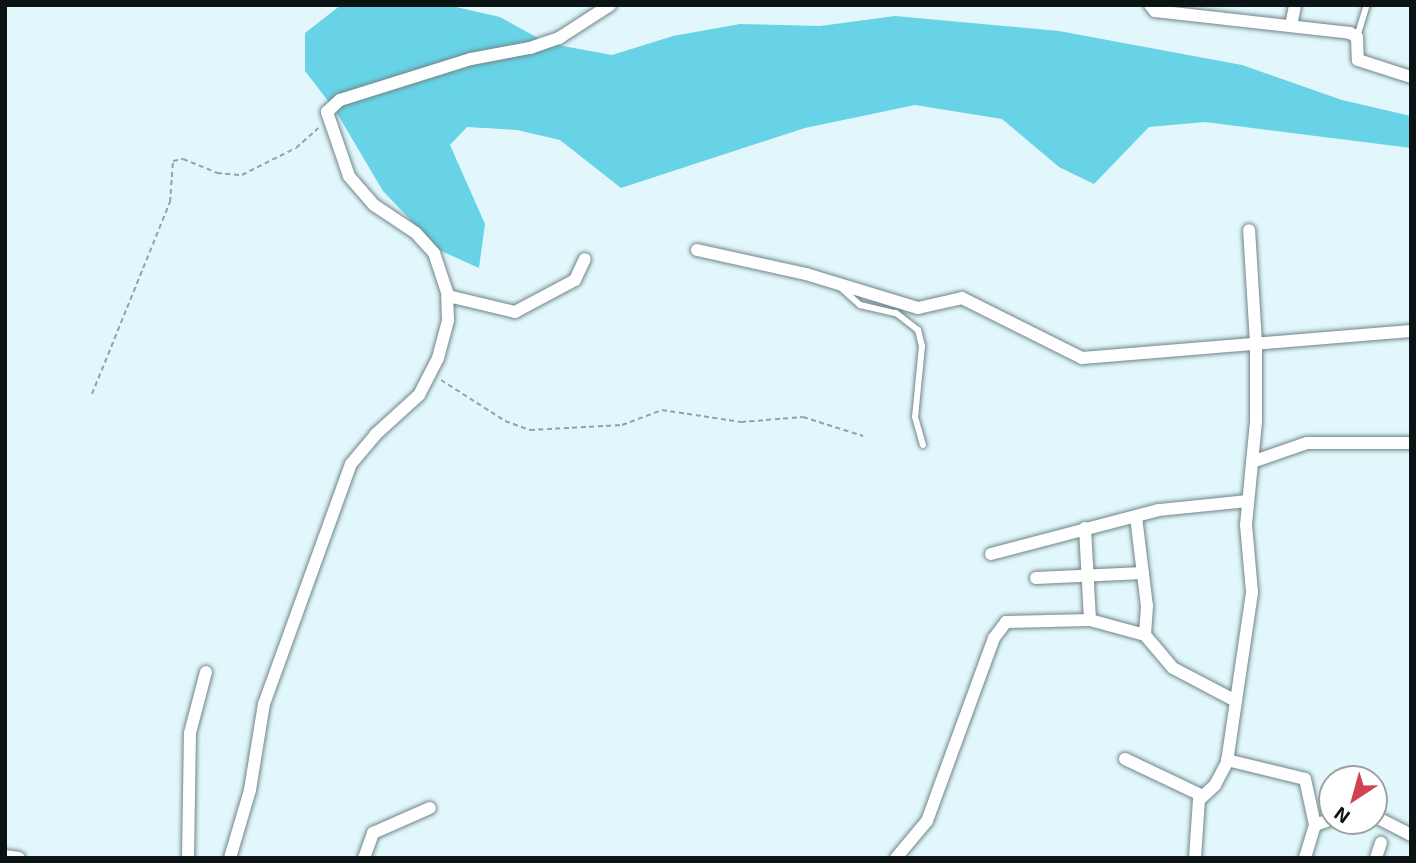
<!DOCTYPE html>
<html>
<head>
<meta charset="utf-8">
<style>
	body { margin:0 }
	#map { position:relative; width:1416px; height:863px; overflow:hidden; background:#e1f7fb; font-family:"Exo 2",sans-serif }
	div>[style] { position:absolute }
	.forest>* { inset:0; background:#68d3e6 }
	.path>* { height:2px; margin-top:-1px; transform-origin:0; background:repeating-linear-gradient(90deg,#93a3a7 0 5px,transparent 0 8.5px) }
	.roads { filter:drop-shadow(0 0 2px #708488) drop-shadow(0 0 2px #708488) }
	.lane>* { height:6px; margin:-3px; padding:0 3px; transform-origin:3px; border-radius:3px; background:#fff }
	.street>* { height:12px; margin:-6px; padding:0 6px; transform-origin:6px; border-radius:6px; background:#fff }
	span { translate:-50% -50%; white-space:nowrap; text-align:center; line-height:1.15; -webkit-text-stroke:7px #fff; paint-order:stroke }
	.frame { position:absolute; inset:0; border:7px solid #0c1315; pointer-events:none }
	.north { position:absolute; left:1318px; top:765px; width:70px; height:70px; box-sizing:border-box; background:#fff; border:2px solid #9ea1a1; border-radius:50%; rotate:216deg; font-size:19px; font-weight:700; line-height:28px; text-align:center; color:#0c1315 }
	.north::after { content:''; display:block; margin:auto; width:24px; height:32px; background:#d14152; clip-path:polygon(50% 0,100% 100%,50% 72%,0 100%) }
</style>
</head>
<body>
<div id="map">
	<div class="forest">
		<div style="clip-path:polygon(341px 5px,447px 5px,500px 17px,547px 43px,612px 55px,673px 36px,740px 24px,820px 26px,895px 16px,1059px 31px,1242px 65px,1342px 100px,1411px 116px,1411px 148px,1205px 122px,1149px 127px,1094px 184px,1059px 167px,1002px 119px,915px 105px,805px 128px,621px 188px,560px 140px,517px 130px,467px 127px,450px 145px,485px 224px,479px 268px,439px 250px,383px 191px,335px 110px,305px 71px,305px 33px)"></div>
	</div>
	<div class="path">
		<div style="left:441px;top:380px;width:76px;rotate:32.6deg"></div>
		<div style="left:505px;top:421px;width:27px;rotate:20deg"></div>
		<div style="left:530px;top:430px;width:92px;rotate:-3.1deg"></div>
		<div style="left:622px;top:425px;width:43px;rotate:-20.6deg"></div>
		<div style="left:662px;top:410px;width:80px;rotate:8.6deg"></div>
		<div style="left:741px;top:422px;width:62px;rotate:-4.6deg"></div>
		<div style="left:803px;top:417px;width:63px;rotate:17.6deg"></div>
		<div style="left:92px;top:394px;width:207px;rotate:-67.9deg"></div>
		<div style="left:170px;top:202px;width:41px;rotate:-85.8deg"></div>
		<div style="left:173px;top:161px;width:10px;rotate:-11deg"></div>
		<div style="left:183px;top:159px;width:37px;rotate:22deg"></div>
		<div style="left:217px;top:173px;width:25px;rotate:5deg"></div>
		<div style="left:242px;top:175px;width:60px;rotate:-26.6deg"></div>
		<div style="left:296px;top:148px;width:30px;rotate:-42deg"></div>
	</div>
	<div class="roads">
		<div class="lane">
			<div style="left:1357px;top:37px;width:34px;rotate:-73deg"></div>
			<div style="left:840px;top:287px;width:27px;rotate:42deg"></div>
			<div style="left:860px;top:305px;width:37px;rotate:13deg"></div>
			<div style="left:896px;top:313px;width:28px;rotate:38deg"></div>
			<div style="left:918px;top:330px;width:16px;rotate:76deg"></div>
			<div style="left:922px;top:346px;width:71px;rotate:95.6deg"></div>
			<div style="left:915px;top:417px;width:29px;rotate:74deg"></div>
		</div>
		<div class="street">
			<div style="left:1150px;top:5px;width:8px;rotate:50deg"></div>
			<div style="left:1155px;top:11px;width:196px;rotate:6.4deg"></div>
			<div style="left:1350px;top:33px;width:8px;rotate:30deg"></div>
			<div style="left:1357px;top:37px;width:23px;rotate:88deg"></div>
			<div style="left:1358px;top:60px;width:56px;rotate:17.8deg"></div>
			<div style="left:1291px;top:26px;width:21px;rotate:-79deg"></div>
			<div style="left:697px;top:250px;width:112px;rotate:12.4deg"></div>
			<div style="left:806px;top:274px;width:117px;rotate:16.9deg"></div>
			<div style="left:918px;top:308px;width:45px;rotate:-12.8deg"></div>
			<div style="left:962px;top:298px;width:134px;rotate:26.6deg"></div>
			<div style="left:1082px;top:358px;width:330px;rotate:-4.7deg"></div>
			<div style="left:448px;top:296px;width:69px;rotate:13.4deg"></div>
			<div style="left:515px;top:312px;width:68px;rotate:-28.1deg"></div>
			<div style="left:575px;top:280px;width:23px;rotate:-65deg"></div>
			<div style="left:1252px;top:462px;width:58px;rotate:-19.1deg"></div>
			<div style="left:1307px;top:443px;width:104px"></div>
			<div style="left:1136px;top:517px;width:90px;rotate:83deg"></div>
			<div style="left:1147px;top:606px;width:29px;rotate:94deg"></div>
			<div style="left:1085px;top:528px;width:92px;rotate:86.9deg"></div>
			<div style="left:991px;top:554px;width:174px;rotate:-14.7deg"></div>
			<div style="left:1159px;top:510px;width:88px;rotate:-5.8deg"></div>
			<div style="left:1036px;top:578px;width:107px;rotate:-2.7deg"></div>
			<div style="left:1125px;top:759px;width:86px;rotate:25.4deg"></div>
			<div style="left:1227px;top:760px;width:80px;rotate:13.7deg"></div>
			<div style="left:1305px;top:779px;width:47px;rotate:77.7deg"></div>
			<div style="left:1315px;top:825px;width:34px;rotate:107deg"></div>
			<div style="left:1374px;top:816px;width:42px;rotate:27.2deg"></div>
			<div style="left:1315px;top:825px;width:18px;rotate:-19deg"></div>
			<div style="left:5px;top:856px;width:14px;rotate:8deg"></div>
			<div style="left:188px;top:858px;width:125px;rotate:-89.1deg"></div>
			<div style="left:190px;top:733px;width:63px;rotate:-75.3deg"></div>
			<div style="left:230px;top:858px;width:71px;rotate:-73.6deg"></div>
			<div style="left:250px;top:790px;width:87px;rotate:-80.8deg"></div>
			<div style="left:264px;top:704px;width:255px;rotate:-70.1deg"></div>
			<div style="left:351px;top:464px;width:39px;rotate:-50deg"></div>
			<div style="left:376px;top:434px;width:58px;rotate:-42.2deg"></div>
			<div style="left:419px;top:395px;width:42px;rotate:-62.8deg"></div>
			<div style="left:438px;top:358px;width:39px;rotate:-75deg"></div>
			<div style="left:448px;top:320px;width:28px;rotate:-92deg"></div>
			<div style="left:447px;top:292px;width:41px;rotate:-108.4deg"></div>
			<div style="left:434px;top:253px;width:27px;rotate:-132deg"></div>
			<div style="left:416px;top:233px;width:50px;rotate:-146.3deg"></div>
			<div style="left:374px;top:205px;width:38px;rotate:-131deg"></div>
			<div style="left:349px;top:176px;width:68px;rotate:-109deg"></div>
			<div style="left:327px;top:112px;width:18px;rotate:-43deg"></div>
			<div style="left:340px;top:100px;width:137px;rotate:-17.4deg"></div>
			<div style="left:471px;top:59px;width:60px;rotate:-10.6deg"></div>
			<div style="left:530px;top:48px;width:31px;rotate:-19deg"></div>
			<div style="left:559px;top:38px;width:61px;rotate:-32.9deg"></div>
			<div style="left:364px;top:858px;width:27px;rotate:-70deg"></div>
			<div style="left:373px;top:833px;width:62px;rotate:-23.7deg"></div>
			<div style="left:896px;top:858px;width:48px;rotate:-50deg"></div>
			<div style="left:927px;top:821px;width:195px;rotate:-69.9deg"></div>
			<div style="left:994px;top:638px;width:20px;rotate:-53deg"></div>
			<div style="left:1006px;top:622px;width:84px;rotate:-1.4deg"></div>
			<div style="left:1090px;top:620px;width:57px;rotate:15.3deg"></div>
			<div style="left:1145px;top:635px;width:43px;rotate:49.7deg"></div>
			<div style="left:1173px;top:668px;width:69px;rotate:27.7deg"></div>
			<div style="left:1195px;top:858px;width:58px;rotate:-86.1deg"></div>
			<div style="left:1199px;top:800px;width:22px;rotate:-43deg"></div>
			<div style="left:1215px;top:785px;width:26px;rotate:-62deg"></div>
			<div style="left:1227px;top:762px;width:172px;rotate:-81.6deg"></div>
			<div style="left:1252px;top:592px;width:67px;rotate:-95.1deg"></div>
			<div style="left:1246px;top:525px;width:103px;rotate:-84.5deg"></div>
			<div style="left:1256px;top:422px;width:79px;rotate:-90deg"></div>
			<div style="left:1256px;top:343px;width:113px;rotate:-93.5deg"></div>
			<div style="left:1376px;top:858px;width:16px;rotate:-72deg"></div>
		</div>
	</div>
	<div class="frame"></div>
	<div class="north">N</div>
</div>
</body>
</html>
